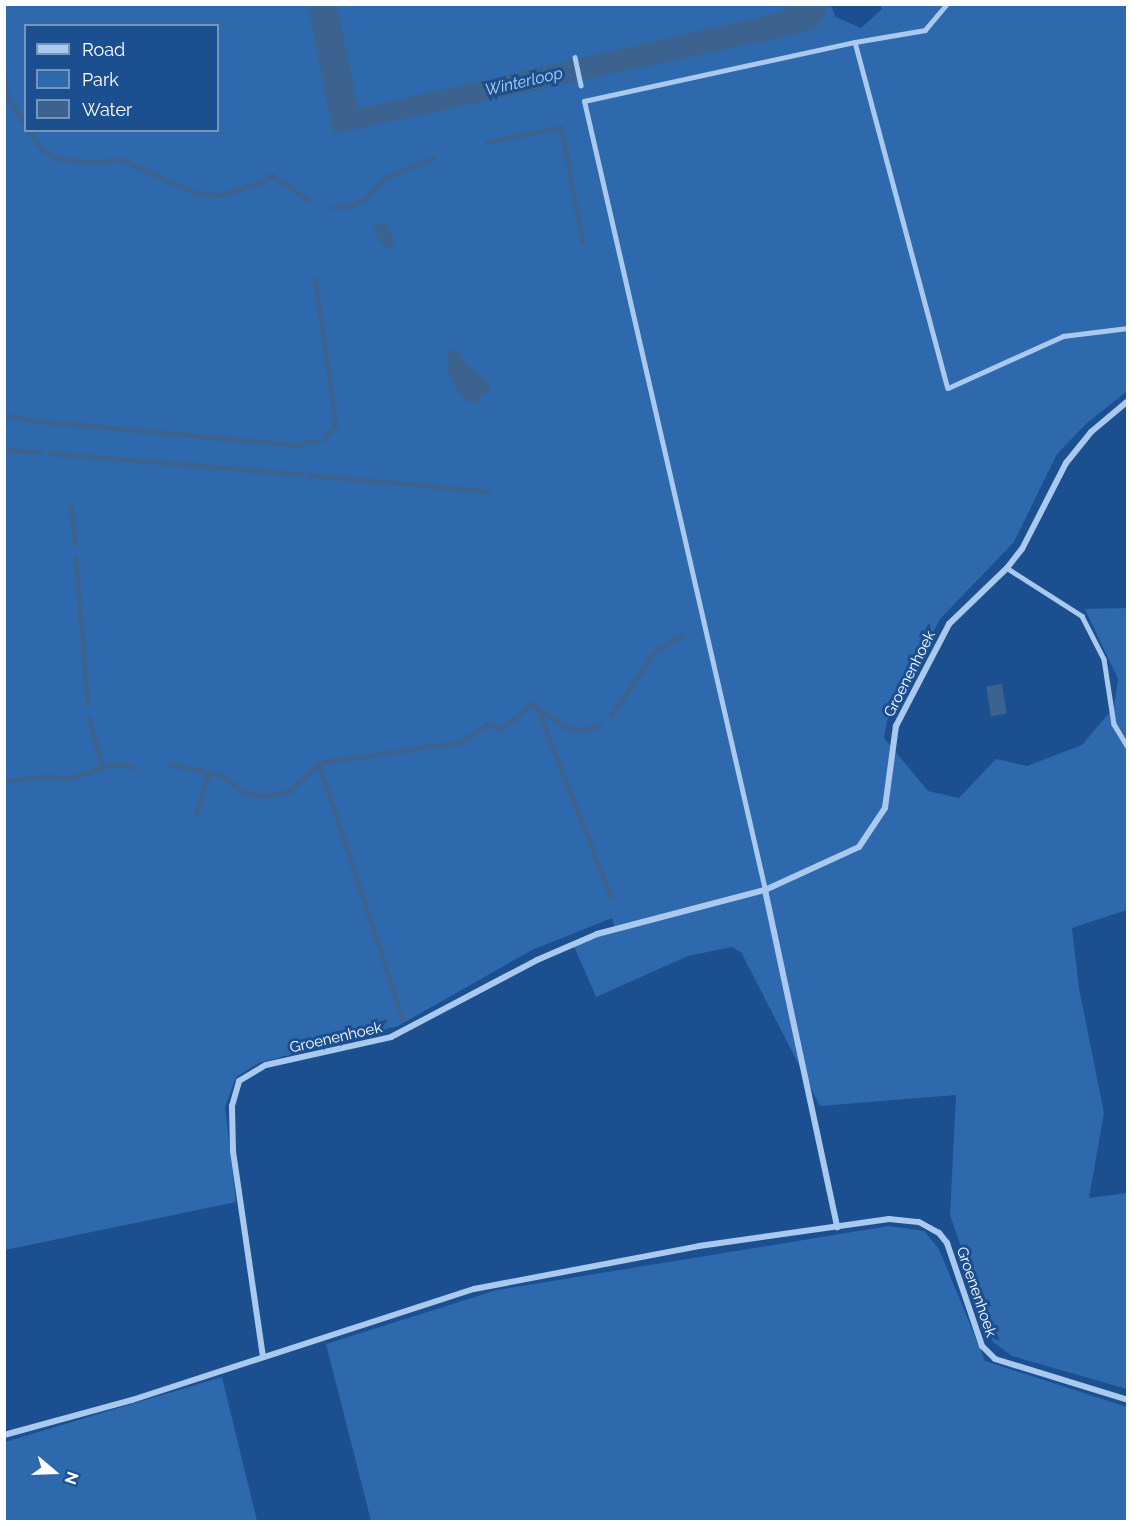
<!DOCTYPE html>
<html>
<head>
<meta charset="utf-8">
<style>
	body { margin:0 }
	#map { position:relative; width:1132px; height:1526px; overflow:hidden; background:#1b4f8f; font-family:Raleway,sans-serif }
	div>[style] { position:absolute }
	.green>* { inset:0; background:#2e69ad }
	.water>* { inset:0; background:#3c6290; transform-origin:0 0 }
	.stream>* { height:4.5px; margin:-2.25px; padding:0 2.25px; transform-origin:2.25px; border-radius:2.25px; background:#3c6290 }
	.service>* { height:4.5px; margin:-2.25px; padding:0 2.25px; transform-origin:2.25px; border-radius:2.25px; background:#a9c9ee }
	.minor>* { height:6px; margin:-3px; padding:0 3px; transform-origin:3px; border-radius:3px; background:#a9c9ee }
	span { translate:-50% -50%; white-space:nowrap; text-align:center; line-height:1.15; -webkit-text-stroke:6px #1b4f8f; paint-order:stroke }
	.street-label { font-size:15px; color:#fff }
	.water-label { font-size:16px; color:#b5d3f5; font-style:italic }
	.frame { position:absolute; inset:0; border:6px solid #fff; pointer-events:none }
	.legend { position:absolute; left:24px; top:24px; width:195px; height:108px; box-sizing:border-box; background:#1b4f8f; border:2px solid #7695bc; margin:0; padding:8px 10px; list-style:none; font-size:18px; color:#fff }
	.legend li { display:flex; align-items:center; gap:12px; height:30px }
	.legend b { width:30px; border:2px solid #7695bc }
	.north { position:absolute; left:24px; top:1442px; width:60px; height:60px; -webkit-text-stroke:4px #1b4f8f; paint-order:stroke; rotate:109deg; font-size:16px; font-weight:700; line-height:24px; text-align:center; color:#fff }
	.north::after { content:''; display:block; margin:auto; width:21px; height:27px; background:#fff; clip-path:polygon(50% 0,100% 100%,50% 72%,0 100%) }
</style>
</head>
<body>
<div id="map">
	<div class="green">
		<div style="clip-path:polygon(evenodd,830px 4px,836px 17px,861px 28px,882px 9px,880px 5px,1127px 5px,1127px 391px,1086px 424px,1057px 454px,1014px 542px,940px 619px,887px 721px,884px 738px,928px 791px,959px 798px,996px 759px,1027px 766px,1082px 745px,1114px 707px,1118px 679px,1085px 609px,1127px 608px,1127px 910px,1072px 928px,1079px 988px,1104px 1113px,1089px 1198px,1127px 1193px,1127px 1389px,1012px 1356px,993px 1342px,950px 1215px,956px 1095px,820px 1106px,741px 952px,732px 947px,688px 956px,596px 997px,573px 944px,615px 930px,612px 918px,532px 950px,398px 1026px,259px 1063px,236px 1077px,225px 1107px,236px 1202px,5px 1250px,4px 5px,830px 4px,26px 26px,218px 26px,218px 130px,26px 130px,26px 26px)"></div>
		<div style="clip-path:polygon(889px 1226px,924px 1231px,939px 1249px,985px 1361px,1127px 1407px,1127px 1521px,371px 1521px,326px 1344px,497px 1290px)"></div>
		<div style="clip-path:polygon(222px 1377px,257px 1521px,5px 1521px,5px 1442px)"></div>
	</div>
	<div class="water">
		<div style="clip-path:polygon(308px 5px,337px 5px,358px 109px,778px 13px,792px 5px,824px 5px,826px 14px,816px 28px,801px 33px,333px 134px)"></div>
		<div style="clip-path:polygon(388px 224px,395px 243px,391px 250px,381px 243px,374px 230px,373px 225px)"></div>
		<div style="clip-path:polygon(448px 350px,458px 351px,465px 363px,490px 383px,490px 395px,488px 392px,478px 399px,482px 404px,467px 401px,456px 390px,448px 371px)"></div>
		<div style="left:1002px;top:684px;width:30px;height:16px;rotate:81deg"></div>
	</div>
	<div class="stream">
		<div style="left:4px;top:72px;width:22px;rotate:82deg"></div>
		<div style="left:4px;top:92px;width:40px;rotate:57.1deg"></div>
		<div style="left:29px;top:130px;width:24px;rotate:55deg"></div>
		<div style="left:43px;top:150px;width:14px;rotate:34deg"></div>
		<div style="left:55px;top:158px;width:43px;rotate:6.6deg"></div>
		<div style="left:98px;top:163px;width:21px;rotate:-11deg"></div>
		<div style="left:119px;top:159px;width:87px;rotate:23.6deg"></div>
		<div style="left:199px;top:194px;width:21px;rotate:3deg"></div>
		<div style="left:220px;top:195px;width:45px;rotate:-16.8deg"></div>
		<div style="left:263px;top:182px;width:11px;rotate:-41deg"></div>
		<div style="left:271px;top:175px;width:45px;rotate:33.3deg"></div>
		<div style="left:487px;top:142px;width:76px;rotate:-11.5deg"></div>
		<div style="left:561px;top:127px;width:117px;rotate:79.2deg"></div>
		<div style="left:333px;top:207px;width:15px;rotate:-4deg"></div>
		<div style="left:348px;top:206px;width:19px;rotate:-21deg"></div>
		<div style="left:366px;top:199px;width:28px;rotate:-49deg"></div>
		<div style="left:384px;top:178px;width:53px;rotate:-22.2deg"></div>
		<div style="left:315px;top:277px;width:149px;rotate:81.9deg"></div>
		<div style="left:336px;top:425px;width:18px;rotate:128deg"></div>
		<div style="left:4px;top:415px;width:25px;rotate:12deg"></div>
		<div style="left:28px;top:420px;width:270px;rotate:5.3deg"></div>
		<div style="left:297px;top:445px;width:19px;rotate:-12deg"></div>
		<div style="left:4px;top:450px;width:37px;rotate:3deg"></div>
		<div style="left:50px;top:453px;width:251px;rotate:4.8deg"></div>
		<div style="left:308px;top:475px;width:181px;rotate:5.1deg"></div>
		<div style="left:71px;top:504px;width:39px;rotate:84deg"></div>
		<div style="left:76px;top:558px;width:146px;rotate:85.3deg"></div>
		<div style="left:658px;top:649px;width:29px;rotate:-29deg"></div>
		<div style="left:538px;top:709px;width:201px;rotate:68.7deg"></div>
		<div style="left:611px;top:716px;width:76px;rotate:-55.7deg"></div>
		<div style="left:89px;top:717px;width:51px;rotate:75.1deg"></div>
		<div style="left:319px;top:763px;width:270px;rotate:71.9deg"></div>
		<div style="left:171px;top:764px;width:51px;rotate:12.4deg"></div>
		<div style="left:221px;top:775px;width:31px;rotate:36deg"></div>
		<div style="left:246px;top:793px;width:20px;rotate:9deg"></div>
		<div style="left:266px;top:796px;width:25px;rotate:-12deg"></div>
		<div style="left:290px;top:791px;width:40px;rotate:-44deg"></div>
		<div style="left:319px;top:763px;width:143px;rotate:-8.5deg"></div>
		<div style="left:460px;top:742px;width:34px;rotate:-32deg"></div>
		<div style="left:489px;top:724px;width:13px;rotate:23deg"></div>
		<div style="left:501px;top:729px;width:40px;rotate:-39deg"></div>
		<div style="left:532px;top:704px;width:42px;rotate:34.4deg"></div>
		<div style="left:567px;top:728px;width:17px;rotate:7deg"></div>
		<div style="left:584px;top:730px;width:16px;rotate:-18deg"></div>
		<div style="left:4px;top:781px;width:45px;rotate:-6.3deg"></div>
		<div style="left:49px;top:776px;width:18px;rotate:9deg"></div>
		<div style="left:67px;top:779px;width:48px;rotate:-18.1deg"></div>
		<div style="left:113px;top:764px;width:19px;rotate:9deg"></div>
		<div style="left:196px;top:814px;width:43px;rotate:-72.4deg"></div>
	</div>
	<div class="service">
		<div style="left:855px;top:42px;width:71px;rotate:-9.7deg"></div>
		<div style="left:925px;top:30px;width:34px;rotate:-50deg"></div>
		<div style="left:575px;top:57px;width:29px;rotate:78deg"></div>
		<div style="left:1007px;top:568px;width:89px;rotate:32.6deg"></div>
		<div style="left:1082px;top:616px;width:48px;rotate:62.9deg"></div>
		<div style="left:1104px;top:659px;width:66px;rotate:81.3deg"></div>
		<div style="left:1114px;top:724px;width:27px;rotate:59deg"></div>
		<div style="left:765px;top:890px;width:809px;rotate:-102.92deg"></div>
		<div style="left:584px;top:101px;width:277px;rotate:-12.3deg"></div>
		<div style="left:855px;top:42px;width:358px;rotate:75deg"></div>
		<div style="left:948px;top:388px;width:126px;rotate:-24.3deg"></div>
		<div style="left:1063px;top:336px;width:65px;rotate:-7deg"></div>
	</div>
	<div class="minor">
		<div style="left:765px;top:890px;width:345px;rotate:77.9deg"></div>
		<div style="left:263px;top:1357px;width:208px;rotate:-98.3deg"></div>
		<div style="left:233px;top:1151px;width:45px;rotate:-91.3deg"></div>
		<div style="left:232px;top:1106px;width:26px;rotate:-74deg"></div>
		<div style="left:239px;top:1081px;width:31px;rotate:-31deg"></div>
		<div style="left:266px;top:1065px;width:128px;rotate:-12.6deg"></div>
		<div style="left:391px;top:1037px;width:165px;rotate:-27.8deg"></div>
		<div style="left:537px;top:960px;width:65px;rotate:-23.4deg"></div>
		<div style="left:597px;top:934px;width:174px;rotate:-14.7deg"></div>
		<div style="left:765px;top:890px;width:103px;rotate:-24.6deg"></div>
		<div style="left:859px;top:847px;width:47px;rotate:-56.3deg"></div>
		<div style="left:885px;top:808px;width:83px;rotate:-82.4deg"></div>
		<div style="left:896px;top:726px;width:115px;rotate:-62.5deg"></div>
		<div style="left:949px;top:624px;width:81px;rotate:-44deg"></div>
		<div style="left:1007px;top:568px;width:24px;rotate:-52deg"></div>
		<div style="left:1022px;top:549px;width:97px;rotate:-62.9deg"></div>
		<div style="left:1066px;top:463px;width:40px;rotate:-51deg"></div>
		<div style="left:1091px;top:432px;width:48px;rotate:-40deg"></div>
		<div style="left:4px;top:1435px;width:133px;rotate:-15.3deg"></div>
		<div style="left:132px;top:1400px;width:360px;rotate:-18deg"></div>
		<div style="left:474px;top:1289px;width:229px;rotate:-10.8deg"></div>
		<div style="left:699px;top:1246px;width:192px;rotate:-8.1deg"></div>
		<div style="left:889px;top:1219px;width:30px;rotate:6deg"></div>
		<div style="left:919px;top:1222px;width:23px;rotate:29deg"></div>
		<div style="left:939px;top:1233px;width:13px;rotate:51deg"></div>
		<div style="left:947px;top:1243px;width:109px;rotate:71.2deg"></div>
		<div style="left:982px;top:1346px;width:18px;rotate:45deg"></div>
		<div style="left:995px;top:1359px;width:139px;rotate:17.1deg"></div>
	</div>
	<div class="street-label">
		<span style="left:910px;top:674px;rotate:-63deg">Groenenhoek</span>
		<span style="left:336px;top:1038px;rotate:-13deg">Groenenhoek</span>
		<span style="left:976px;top:1292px;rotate:71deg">Groenenhoek</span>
	</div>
	<div class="water-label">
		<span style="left:524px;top:82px;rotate:-13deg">Winterloop</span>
	</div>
	<div class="frame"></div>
	<ul class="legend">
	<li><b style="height:8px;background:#a9c9ee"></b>Road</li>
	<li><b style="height:16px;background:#2e69ad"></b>Park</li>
	<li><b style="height:16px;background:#3c6290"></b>Water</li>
	</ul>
	<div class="north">N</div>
</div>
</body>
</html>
